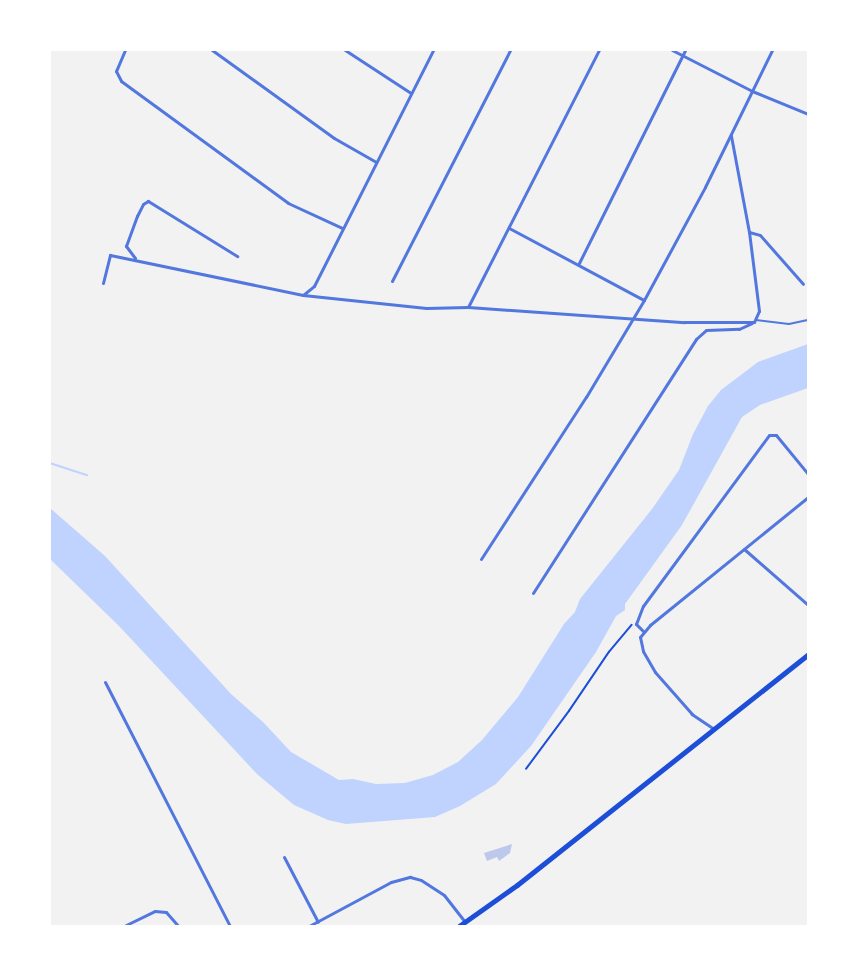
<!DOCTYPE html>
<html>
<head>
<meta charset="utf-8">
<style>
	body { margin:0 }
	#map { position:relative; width:858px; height:976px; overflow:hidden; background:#f2f2f2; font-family:Ubuntu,sans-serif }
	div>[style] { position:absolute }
	.water>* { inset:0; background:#bfd3fe }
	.stream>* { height:1.5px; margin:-0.75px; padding:0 0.75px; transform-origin:0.75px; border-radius:0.75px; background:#bfd3fe }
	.building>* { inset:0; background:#bdc9ec }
	.path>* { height:1.5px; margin:-0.75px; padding:0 0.75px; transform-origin:0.75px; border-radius:0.75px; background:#1d4ed8 }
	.pedestrian>* { height:2px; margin:-1px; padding:0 1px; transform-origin:1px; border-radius:1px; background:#5277de }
	.minor>* { height:3px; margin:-1.5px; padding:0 1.5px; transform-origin:1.5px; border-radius:1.5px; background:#5277de }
	.trunk>* { height:5px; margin:-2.5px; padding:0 2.5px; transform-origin:2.5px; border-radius:2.5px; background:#1d4ed8 }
	span { translate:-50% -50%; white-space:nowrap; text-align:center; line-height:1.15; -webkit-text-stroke:5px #fff; paint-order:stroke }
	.frame { position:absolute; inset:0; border:51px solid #fff; pointer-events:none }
</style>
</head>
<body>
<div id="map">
	<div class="water">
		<div style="clip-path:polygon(808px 344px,808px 388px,760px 405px,742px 417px,682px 525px,625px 604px,625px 610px,616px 616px,596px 652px,531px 746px,496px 784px,460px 806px,435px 817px,346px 824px,328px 820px,294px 805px,257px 774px,119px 626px,50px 559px,50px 508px,105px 556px,231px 694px,263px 722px,291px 752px,339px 780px,353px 779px,376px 784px,405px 783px,433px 775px,458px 762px,482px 740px,518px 697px,564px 624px,575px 612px,580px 599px,652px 509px,679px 470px,693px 434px,708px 406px,721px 390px,758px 362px)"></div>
	</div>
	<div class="stream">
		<div style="left:50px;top:463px;width:39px;rotate:18deg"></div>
	</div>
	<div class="building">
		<div style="clip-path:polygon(512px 844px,510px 853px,499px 861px,497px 857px,487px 861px,484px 853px)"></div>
	</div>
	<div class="path">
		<div style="left:526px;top:769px;width:72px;rotate:-53.4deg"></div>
		<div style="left:569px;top:711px;width:71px;rotate:-55.9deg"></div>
		<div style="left:609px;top:652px;width:35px;rotate:-50deg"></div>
	</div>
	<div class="pedestrian">
		<div style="left:756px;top:320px;width:33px;rotate:7deg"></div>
		<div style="left:789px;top:324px;width:19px;rotate:-12deg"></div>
	</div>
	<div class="minor">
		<div style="left:125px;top:50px;width:23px;rotate:113deg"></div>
		<div style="left:116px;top:71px;width:11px;rotate:63deg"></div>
		<div style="left:121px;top:81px;width:207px;rotate:36.1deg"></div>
		<div style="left:288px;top:203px;width:60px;rotate:24.8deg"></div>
		<div style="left:212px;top:50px;width:150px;rotate:35.8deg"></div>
		<div style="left:334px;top:138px;width:48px;rotate:29.7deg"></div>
		<div style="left:345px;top:50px;width:79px;rotate:33.1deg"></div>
		<div style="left:672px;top:50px;width:90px;rotate:27.1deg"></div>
		<div style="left:752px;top:91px;width:61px;rotate:22.3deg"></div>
		<div style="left:509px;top:228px;width:153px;rotate:28.1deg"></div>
		<div style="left:749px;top:232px;width:11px;rotate:15deg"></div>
		<div style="left:760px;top:235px;width:65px;rotate:48.7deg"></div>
		<div style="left:135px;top:258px;width:15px;rotate:-127deg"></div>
		<div style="left:126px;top:246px;width:32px;rotate:-70deg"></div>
		<div style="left:137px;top:216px;width:13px;rotate:-63deg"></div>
		<div style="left:143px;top:204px;width:6px;rotate:-31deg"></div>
		<div style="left:148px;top:201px;width:105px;rotate:31.7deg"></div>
		<div style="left:579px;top:263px;width:238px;rotate:-63.5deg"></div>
		<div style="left:392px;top:281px;width:259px;rotate:-62.9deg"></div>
		<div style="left:103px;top:283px;width:29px;rotate:-76deg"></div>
		<div style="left:110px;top:255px;width:197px;rotate:11.7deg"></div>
		<div style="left:303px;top:295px;width:124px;rotate:6deg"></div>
		<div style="left:426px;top:308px;width:42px;rotate:-1.4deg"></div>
		<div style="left:468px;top:307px;width:217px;rotate:4deg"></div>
		<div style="left:684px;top:322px;width:70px"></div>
		<div style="left:754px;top:322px;width:12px;rotate:-66deg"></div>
		<div style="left:759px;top:311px;width:80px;rotate:-97.2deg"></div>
		<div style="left:749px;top:232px;width:98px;rotate:-100.6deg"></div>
		<div style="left:303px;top:295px;width:14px;rotate:-39deg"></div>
		<div style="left:314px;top:286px;width:264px;rotate:-63.2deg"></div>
		<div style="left:468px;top:307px;width:288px;rotate:-63deg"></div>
		<div style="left:744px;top:549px;width:85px;rotate:41.2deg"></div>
		<div style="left:481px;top:559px;width:193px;rotate:-57.1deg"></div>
		<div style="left:586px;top:397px;width:113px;rotate:-59.1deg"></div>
		<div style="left:644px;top:300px;width:128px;rotate:-61.6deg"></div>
		<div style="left:705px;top:187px;width:153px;rotate:-63.9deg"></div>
		<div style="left:533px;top:593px;width:302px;rotate:-57.3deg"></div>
		<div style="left:696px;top:339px;width:13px;rotate:-42deg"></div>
		<div style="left:706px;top:330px;width:33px;rotate:-2deg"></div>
		<div style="left:739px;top:329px;width:14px;rotate:-25deg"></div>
		<div style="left:643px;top:631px;width:10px;rotate:-135deg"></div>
		<div style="left:636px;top:624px;width:19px;rotate:-69deg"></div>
		<div style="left:643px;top:606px;width:212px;rotate:-53.6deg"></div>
		<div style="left:769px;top:435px;width:7px"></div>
		<div style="left:776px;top:435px;width:50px;rotate:50.6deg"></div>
		<div style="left:105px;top:682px;width:274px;rotate:62.9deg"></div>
		<div style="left:714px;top:729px;width:27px;rotate:-146deg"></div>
		<div style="left:692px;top:714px;width:56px;rotate:-131.4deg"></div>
		<div style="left:655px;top:672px;width:24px;rotate:-120deg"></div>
		<div style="left:643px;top:651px;width:14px;rotate:-102deg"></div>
		<div style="left:640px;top:637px;width:16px;rotate:-50deg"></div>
		<div style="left:650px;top:625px;width:203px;rotate:-39deg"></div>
		<div style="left:284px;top:857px;width:73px;rotate:62.4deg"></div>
		<div style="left:124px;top:926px;width:34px;rotate:-26deg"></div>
		<div style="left:155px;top:911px;width:11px;rotate:5deg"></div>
		<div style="left:166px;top:912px;width:18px;rotate:49deg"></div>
		<div style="left:309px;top:926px;width:93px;rotate:-28.2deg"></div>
		<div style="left:391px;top:882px;width:20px;rotate:-15deg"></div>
		<div style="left:410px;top:877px;width:11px;rotate:15deg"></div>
		<div style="left:421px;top:880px;width:27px;rotate:33deg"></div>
		<div style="left:444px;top:895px;width:33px;rotate:52deg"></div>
	</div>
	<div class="trunk">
		<div style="left:459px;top:926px;width:71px;rotate:-35.3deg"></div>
		<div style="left:517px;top:885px;width:372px;rotate:-38.4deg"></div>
	</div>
	<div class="frame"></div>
</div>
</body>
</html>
